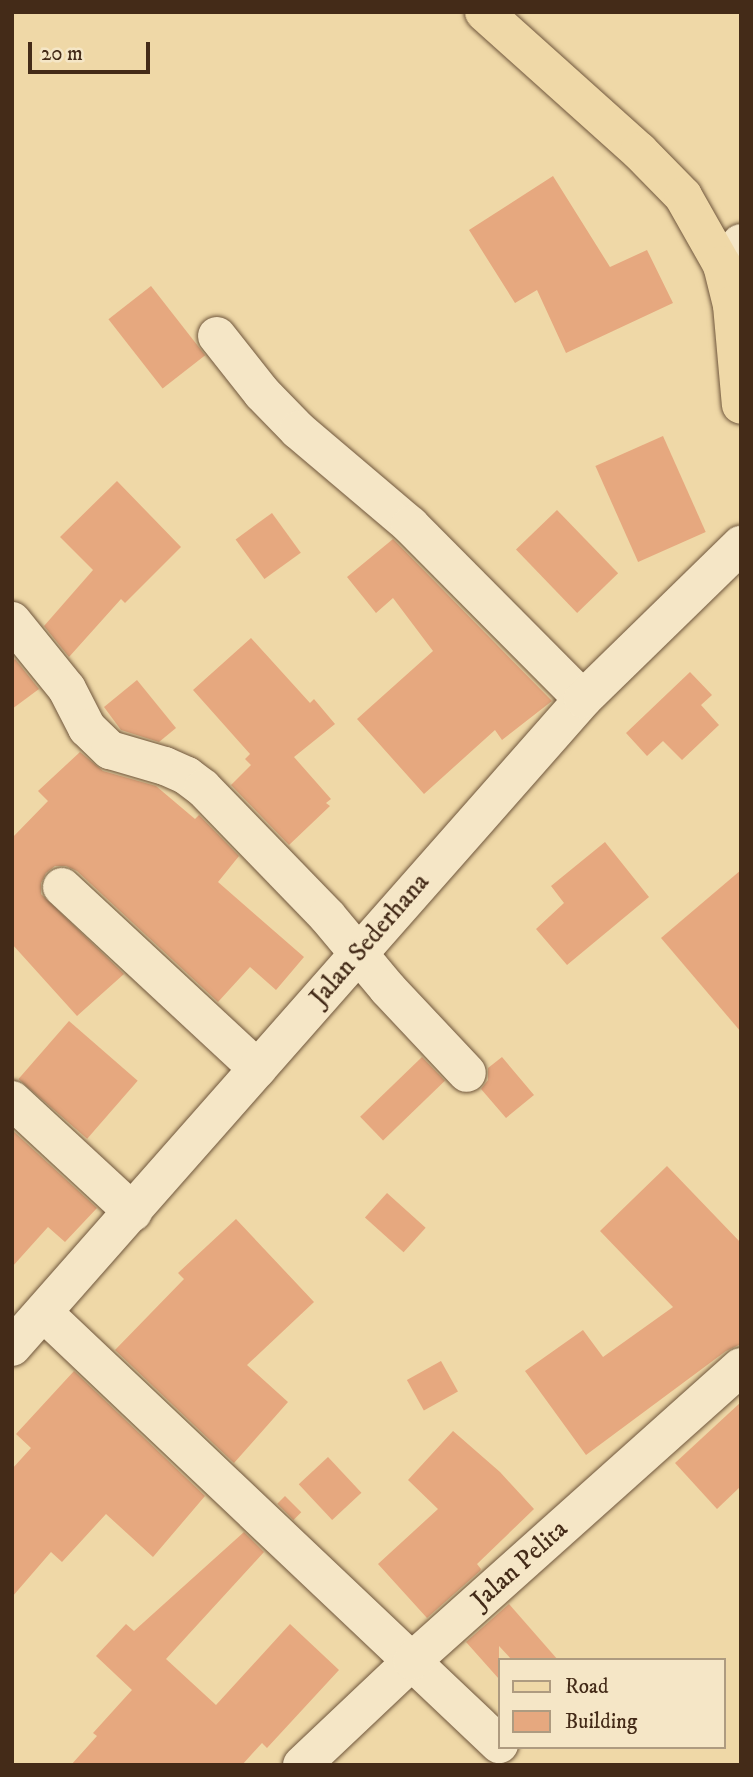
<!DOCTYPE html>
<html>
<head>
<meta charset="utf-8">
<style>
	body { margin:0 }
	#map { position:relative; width:753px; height:1777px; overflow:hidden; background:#efd8a7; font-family:"IM FELL DW Pica",serif }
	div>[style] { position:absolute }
	.building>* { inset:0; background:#e6a87f; transform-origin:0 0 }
	.roads { filter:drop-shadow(0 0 2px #6f563c) drop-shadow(0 0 2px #6f563c) }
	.minor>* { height:38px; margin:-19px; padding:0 19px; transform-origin:19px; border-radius:19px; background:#f5e6c6 }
	.major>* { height:38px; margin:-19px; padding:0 19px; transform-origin:19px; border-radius:19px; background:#efd8a7 }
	span { translate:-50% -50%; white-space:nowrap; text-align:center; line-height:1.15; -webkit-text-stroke:6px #f5e6c6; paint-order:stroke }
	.street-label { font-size:26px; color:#442b18 }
	.frame { position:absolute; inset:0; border:14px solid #442b18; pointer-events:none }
	.legend { position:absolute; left:498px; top:1658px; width:228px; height:91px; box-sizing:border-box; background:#f5e6c6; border:2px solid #ae9b80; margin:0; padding:9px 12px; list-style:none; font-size:21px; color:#442b18 }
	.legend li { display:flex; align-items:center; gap:14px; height:35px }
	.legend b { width:35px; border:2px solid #ae9b80 }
	.scale { position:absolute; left:28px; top:42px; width:122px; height:32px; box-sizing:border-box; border:4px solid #442b18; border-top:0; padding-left:9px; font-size:21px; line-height:24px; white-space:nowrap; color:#442b18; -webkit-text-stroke:5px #f5e6c6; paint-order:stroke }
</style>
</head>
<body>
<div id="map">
	<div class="building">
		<div style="clip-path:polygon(553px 176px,610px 267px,647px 250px,673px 303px,566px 353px,537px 290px,515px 303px,469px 230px)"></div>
		<div style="left:151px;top:286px;width:88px;height:54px;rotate:52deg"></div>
		<div style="left:663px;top:436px;width:105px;height:74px;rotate:66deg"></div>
		<div style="clip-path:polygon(117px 481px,181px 547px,125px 603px,121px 599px,69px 657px,44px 626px,93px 570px,60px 537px)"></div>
		<div style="left:557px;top:510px;width:88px;height:57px;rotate:46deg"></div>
		<div style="left:272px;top:513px;width:49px;height:45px;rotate:54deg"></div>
		<div style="clip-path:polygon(393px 539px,552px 701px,502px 740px,495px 730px,424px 794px,357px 719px,433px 651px,393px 598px,376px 613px,347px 577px)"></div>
		<div style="clip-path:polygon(251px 638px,310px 703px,314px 699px,335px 724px,294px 757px,331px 799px,326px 803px,330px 806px,289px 845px,231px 785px,251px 765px,245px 759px,250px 754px,193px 690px)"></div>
		<div style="clip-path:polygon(15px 659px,39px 689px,12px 709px,12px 662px)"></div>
		<div style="clip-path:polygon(690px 672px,712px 695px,701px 705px,719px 725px,682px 760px,663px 741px,647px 756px,626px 733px)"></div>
		<div style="clip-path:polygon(137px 680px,176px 728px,159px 742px,121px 730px,104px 707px)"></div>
		<div style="clip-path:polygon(80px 752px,103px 771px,156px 786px,195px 819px,199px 815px,239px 856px,218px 882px,304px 957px,276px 990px,250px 967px,218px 1002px,77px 871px,66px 866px,55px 866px,46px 873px,41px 883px,41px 894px,124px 974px,77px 1016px,12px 944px,12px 838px,48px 801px,38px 791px)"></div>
		<div style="clip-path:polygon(605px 842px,649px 897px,567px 965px,536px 929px,564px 903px,551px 886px)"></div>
		<div style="clip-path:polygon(741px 870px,741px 1032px,661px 938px)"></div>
		<div style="left:69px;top:1021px;width:91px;height:77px;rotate:41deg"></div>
		<div style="left:422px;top:1057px;width:33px;height:86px;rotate:46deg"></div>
		<div style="clip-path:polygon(502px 1057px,534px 1095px,506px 1118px,481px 1089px,488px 1080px,488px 1068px)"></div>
		<div style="clip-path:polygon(12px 1130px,97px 1208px,65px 1242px,48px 1227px,12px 1267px)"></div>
		<div style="clip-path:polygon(667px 1166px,741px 1243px,741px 1344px,726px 1351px,586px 1455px,525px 1371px,583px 1330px,603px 1357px,673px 1307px,600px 1231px)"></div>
		<div style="left:387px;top:1193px;width:52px;height:33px;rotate:42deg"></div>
		<div style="clip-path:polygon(236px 1219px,314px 1302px,247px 1365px,288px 1402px,234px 1463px,115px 1350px,184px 1279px,178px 1273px)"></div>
		<div style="left:441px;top:1361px;width:35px;height:39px;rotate:61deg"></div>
		<div style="clip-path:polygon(74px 1371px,205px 1496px,153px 1557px,106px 1514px,62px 1562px,51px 1552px,12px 1597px,12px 1469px,31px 1448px,16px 1434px)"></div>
		<div style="clip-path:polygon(741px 1402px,741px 1486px,717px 1509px,675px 1463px)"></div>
		<div style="clip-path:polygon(453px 1431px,500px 1472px,534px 1509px,477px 1564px,481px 1569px,480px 1571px,427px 1618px,378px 1564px,438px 1509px,408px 1480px)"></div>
		<div style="left:328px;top:1457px;width:49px;height:40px;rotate:47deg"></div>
		<div style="left:285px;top:1496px;width:23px;height:11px;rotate:45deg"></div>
		<div style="clip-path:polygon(244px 1532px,264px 1552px,166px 1659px,216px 1705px,290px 1624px,339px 1670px,267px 1748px,262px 1743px,242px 1765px,71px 1765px,97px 1736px,93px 1733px,132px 1690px,96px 1656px,126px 1624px,134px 1631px)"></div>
		<div style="clip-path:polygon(509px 1604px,558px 1660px,512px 1660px,499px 1646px,499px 1679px,466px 1642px)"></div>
	</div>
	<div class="roads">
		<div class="minor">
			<div style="left:722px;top:265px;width:29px;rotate:-49deg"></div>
			<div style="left:217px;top:336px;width:73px;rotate:51.7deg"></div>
			<div style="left:262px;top:393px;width:52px;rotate:45.8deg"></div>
			<div style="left:298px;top:430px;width:147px;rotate:40.3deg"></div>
			<div style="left:410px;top:525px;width:245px;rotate:45.2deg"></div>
			<div style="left:12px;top:621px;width:87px;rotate:51deg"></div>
			<div style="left:67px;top:689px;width:44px;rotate:62.9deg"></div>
			<div style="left:87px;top:728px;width:32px;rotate:44deg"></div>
			<div style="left:110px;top:750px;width:57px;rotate:16.2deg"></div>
			<div style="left:165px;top:766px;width:24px;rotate:24deg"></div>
			<div style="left:187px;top:776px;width:20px;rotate:37deg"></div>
			<div style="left:203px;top:788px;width:178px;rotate:45.9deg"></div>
			<div style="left:327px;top:916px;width:95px;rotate:50.1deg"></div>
			<div style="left:388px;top:989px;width:115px;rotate:46.8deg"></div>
			<div style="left:62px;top:887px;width:267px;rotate:42.9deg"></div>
			<div style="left:12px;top:1100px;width:165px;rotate:42.8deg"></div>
			<div style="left:44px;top:1313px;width:627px;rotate:43.45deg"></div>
			<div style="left:12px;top:1347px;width:864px;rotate:-48.61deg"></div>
			<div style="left:583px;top:699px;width:221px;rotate:-44.3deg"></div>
			<div style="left:302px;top:1765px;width:151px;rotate:-43.4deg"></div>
			<div style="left:412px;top:1661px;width:441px;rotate:-41.8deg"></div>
		</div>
		<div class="major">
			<div style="left:484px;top:12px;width:208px;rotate:41.9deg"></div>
			<div style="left:639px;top:151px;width:63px;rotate:45.6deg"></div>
			<div style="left:683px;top:196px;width:79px;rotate:60.5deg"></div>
			<div style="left:722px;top:265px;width:41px;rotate:76deg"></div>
			<div style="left:732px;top:305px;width:100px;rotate:84.9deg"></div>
		</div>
	</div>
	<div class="street-label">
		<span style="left:370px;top:940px;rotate:-49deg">Jalan Sederhana</span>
		<span style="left:520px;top:1565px;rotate:-42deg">Jalan Pelita</span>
	</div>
	<div class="frame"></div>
	<ul class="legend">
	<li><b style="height:9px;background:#efd8a7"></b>Road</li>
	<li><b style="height:19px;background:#e6a87f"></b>Building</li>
	</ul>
	<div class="scale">20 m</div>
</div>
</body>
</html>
